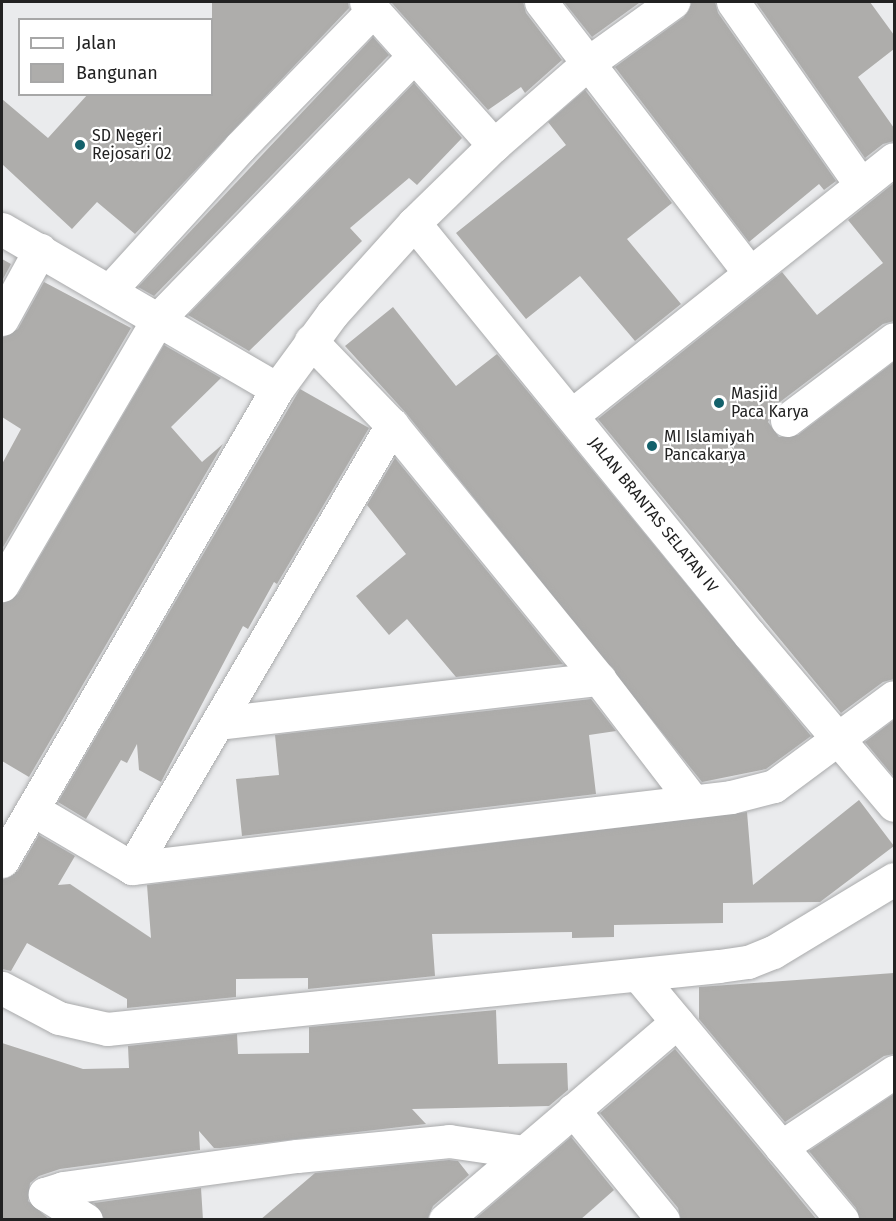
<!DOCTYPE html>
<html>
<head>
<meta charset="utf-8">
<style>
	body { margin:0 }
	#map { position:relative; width:896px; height:1221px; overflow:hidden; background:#eaebed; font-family:"Fira Sans",sans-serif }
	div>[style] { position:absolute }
	.building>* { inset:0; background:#aeadab }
	.roads { filter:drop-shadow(0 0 2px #a9aaab) drop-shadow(0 0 2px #a9aaab) }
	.minor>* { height:33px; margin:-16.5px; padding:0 16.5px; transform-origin:16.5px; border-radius:16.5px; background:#fff }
	.dots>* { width:16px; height:16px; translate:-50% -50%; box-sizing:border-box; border:3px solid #fff; border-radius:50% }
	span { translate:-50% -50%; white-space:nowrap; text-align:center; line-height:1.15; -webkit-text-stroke:4.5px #fff; paint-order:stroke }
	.poi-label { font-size:16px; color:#222 }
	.left { translate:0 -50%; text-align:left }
	.street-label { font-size:16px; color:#222 }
	.frame { position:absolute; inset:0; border:3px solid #222; pointer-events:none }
	.legend { position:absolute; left:18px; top:18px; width:195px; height:78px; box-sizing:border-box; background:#fff; border:2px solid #a7a7a7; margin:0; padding:8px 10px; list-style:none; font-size:18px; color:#222 }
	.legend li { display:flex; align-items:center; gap:12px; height:30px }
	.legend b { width:30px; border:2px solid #a7a7a7 }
</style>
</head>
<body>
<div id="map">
	<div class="building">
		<div style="clip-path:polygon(212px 2px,348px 2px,349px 8px,135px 234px,97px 202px,72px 229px,2px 164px,2px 99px,48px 138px,88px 94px,212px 94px)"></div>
		<div style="clip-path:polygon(391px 2px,523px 2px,526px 13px,562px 60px,525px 93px,521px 87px,488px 110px)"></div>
		<div style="clip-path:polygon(564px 2px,637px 2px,639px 3px,592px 37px)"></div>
		<div style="clip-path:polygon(692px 2px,715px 2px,718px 13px,836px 181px,824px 190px,819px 184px,749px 242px,615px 67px,684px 17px)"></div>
		<div style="clip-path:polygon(756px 2px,870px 2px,894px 35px,894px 49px,858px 77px,894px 128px,894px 141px,883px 144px,865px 158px)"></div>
		<div style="clip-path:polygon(373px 37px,389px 55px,154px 296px,138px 287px)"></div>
		<div style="clip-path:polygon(414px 83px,462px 138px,417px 185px,409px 178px,350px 228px,362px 241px,249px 351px,188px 315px)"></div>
		<div style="clip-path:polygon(585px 90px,672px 203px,627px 239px,681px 304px,635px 341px,580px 276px,526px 319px,456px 233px,566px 145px,548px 122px)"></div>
		<div style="clip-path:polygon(894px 183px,894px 321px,883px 324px,776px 405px,768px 422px,779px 437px,798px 435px,894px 362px,894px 679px,883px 682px,841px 713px,598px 419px,782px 272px,817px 315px,883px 263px,848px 220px)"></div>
		<div style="clip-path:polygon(2px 259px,11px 264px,2px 281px)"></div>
		<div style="clip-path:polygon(44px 282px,131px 328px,2px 549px,2px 464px,21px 429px,2px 417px,2px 338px,18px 329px)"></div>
		<div style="clip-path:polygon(393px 307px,456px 386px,497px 354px,811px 736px,766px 769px,702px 782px,406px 413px,345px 346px)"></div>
		<div style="clip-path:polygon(164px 345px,221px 378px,171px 427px,202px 462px,223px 444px,29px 777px,2px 761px,2px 604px,18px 594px)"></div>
		<div style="clip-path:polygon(300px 389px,369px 428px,277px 584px,274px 582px,248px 629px,243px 626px,161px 782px,139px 770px,137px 744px,127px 763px,121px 760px,86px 819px,58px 802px)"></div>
		<div style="clip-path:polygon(395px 458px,563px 664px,456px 677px,407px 619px,389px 635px,356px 596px,406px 554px,367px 505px)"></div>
		<div style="clip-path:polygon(591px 699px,616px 731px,589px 735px,596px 794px,242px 836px,236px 779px,279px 775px,275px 735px)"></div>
		<div style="clip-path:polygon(894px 720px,894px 777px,865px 742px)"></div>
		<div style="clip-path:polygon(859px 800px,894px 846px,820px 902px,723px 903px,723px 923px,614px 925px,614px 937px,572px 938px,572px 932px,432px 934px,435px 976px,308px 989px,308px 978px,236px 979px,236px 997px,127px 1008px,127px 999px,27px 943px,11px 971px,2px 969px,2px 880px,18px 871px,39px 835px,75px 856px,58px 885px,70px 884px,151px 938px,147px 885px,747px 812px,753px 885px)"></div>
		<div style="clip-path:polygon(894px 973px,894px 1054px,884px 1056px,785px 1122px,699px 1019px,699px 987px)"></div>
		<div style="clip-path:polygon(496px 1010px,498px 1064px,567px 1063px,568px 1090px,549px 1106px,412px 1109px,426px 1124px,220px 1148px,214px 1148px,199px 1131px,200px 1150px,60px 1169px,39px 1176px,30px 1183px,28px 1201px,50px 1220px,2px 1220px,2px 1043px,83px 1069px,129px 1068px,128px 1046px,237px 1034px,238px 1054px,309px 1053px,309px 1027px)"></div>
		<div style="clip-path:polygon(675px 1049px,766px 1158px,817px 1220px,681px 1220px,678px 1208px,600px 1113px)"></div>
		<div style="clip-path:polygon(894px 1094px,894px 1220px,860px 1220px,856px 1208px,809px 1151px)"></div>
		<div style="clip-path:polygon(571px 1137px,614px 1190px,580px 1220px,474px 1220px)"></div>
		<div style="clip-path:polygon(449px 1160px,458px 1161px,469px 1175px,433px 1206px,427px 1220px,260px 1220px,315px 1173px)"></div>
		<div style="clip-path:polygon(201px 1188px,203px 1220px,105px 1220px,94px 1203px)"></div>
	</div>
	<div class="roads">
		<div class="minor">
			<div style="left:366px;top:2px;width:192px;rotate:48.2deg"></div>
			<div style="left:541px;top:2px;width:341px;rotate:52.4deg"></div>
			<div style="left:733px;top:2px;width:223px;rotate:55deg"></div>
			<div style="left:414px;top:223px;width:530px;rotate:50.82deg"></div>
			<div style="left:749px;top:634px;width:224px;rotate:49.7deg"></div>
			<div style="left:2px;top:229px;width:318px;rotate:30.2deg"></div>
			<div style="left:110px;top:290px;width:193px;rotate:-47.7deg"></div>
			<div style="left:240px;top:147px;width:191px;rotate:-45.8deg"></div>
			<div style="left:2px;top:319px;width:79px;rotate:-61.2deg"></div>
			<div style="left:572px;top:415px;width:411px;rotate:-38.5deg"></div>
			<div style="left:787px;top:420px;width:134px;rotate:-37.1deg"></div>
			<div style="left:2px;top:585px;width:308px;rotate:-59.6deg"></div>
			<div style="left:158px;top:319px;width:367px;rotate:-45.8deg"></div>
			<div style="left:599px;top:679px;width:153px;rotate:52.5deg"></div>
			<div style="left:218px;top:723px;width:384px;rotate:-6.6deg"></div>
			<div style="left:599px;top:679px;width:328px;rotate:-129.2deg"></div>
			<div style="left:392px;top:425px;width:117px;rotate:-134deg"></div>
			<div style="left:32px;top:809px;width:116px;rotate:30.5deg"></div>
			<div style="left:132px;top:868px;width:603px;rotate:-6.76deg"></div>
			<div style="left:731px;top:797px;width:44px;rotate:-14.3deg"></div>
			<div style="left:774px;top:786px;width:149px;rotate:-36.6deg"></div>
			<div style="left:2px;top:861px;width:546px;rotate:-59.77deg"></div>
			<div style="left:277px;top:389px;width:93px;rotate:-53.7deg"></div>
			<div style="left:332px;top:314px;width:122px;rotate:-48deg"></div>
			<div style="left:414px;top:223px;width:112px;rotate:-44.3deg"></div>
			<div style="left:494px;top:145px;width:125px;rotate:-41.1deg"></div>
			<div style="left:588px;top:63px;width:105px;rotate:-35.7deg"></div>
			<div style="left:132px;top:868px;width:514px;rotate:-59.59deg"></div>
			<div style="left:638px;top:975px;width:319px;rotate:50.2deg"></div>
			<div style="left:2px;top:988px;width:64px;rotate:27.8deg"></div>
			<div style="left:59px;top:1018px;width:49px;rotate:12.9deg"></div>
			<div style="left:107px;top:1029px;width:615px;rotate:-5.88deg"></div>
			<div style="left:719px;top:966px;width:29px;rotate:-8deg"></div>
			<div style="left:748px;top:962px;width:27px;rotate:-22deg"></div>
			<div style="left:773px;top:952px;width:141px;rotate:-31.1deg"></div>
			<div style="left:573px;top:1110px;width:142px;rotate:50.7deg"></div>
			<div style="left:781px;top:1147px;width:136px;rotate:-33.6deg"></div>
			<div style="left:86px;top:1220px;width:49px;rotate:-147.6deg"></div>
			<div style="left:45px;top:1194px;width:19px;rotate:-18deg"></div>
			<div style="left:63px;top:1188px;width:236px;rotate:-7.8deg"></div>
			<div style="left:297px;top:1156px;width:153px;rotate:-5.6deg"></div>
			<div style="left:449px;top:1141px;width:76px;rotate:8.3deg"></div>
			<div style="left:445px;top:1220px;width:305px;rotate:-40.5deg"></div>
		</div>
	</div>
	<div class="dots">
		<div style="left:80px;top:145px;background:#13616b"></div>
		<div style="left:719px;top:403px;background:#13616b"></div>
		<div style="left:652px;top:446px;background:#13616b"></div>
	</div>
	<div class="poi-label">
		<span class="left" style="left:92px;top:145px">SD Negeri<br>Rejosari 02</span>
		<span class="left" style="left:731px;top:403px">Masjid<br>Paca Karya</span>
		<span class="left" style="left:664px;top:446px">MI Islamiyah<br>Pancakarya</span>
	</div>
	<div class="street-label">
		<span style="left:653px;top:515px;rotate:51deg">JALAN BRANTAS SELATAN IV</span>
	</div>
	<div class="frame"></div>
	<ul class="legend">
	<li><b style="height:8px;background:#fff"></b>Jalan</li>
	<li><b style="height:16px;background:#aeadab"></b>Bangunan</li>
	</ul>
</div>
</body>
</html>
